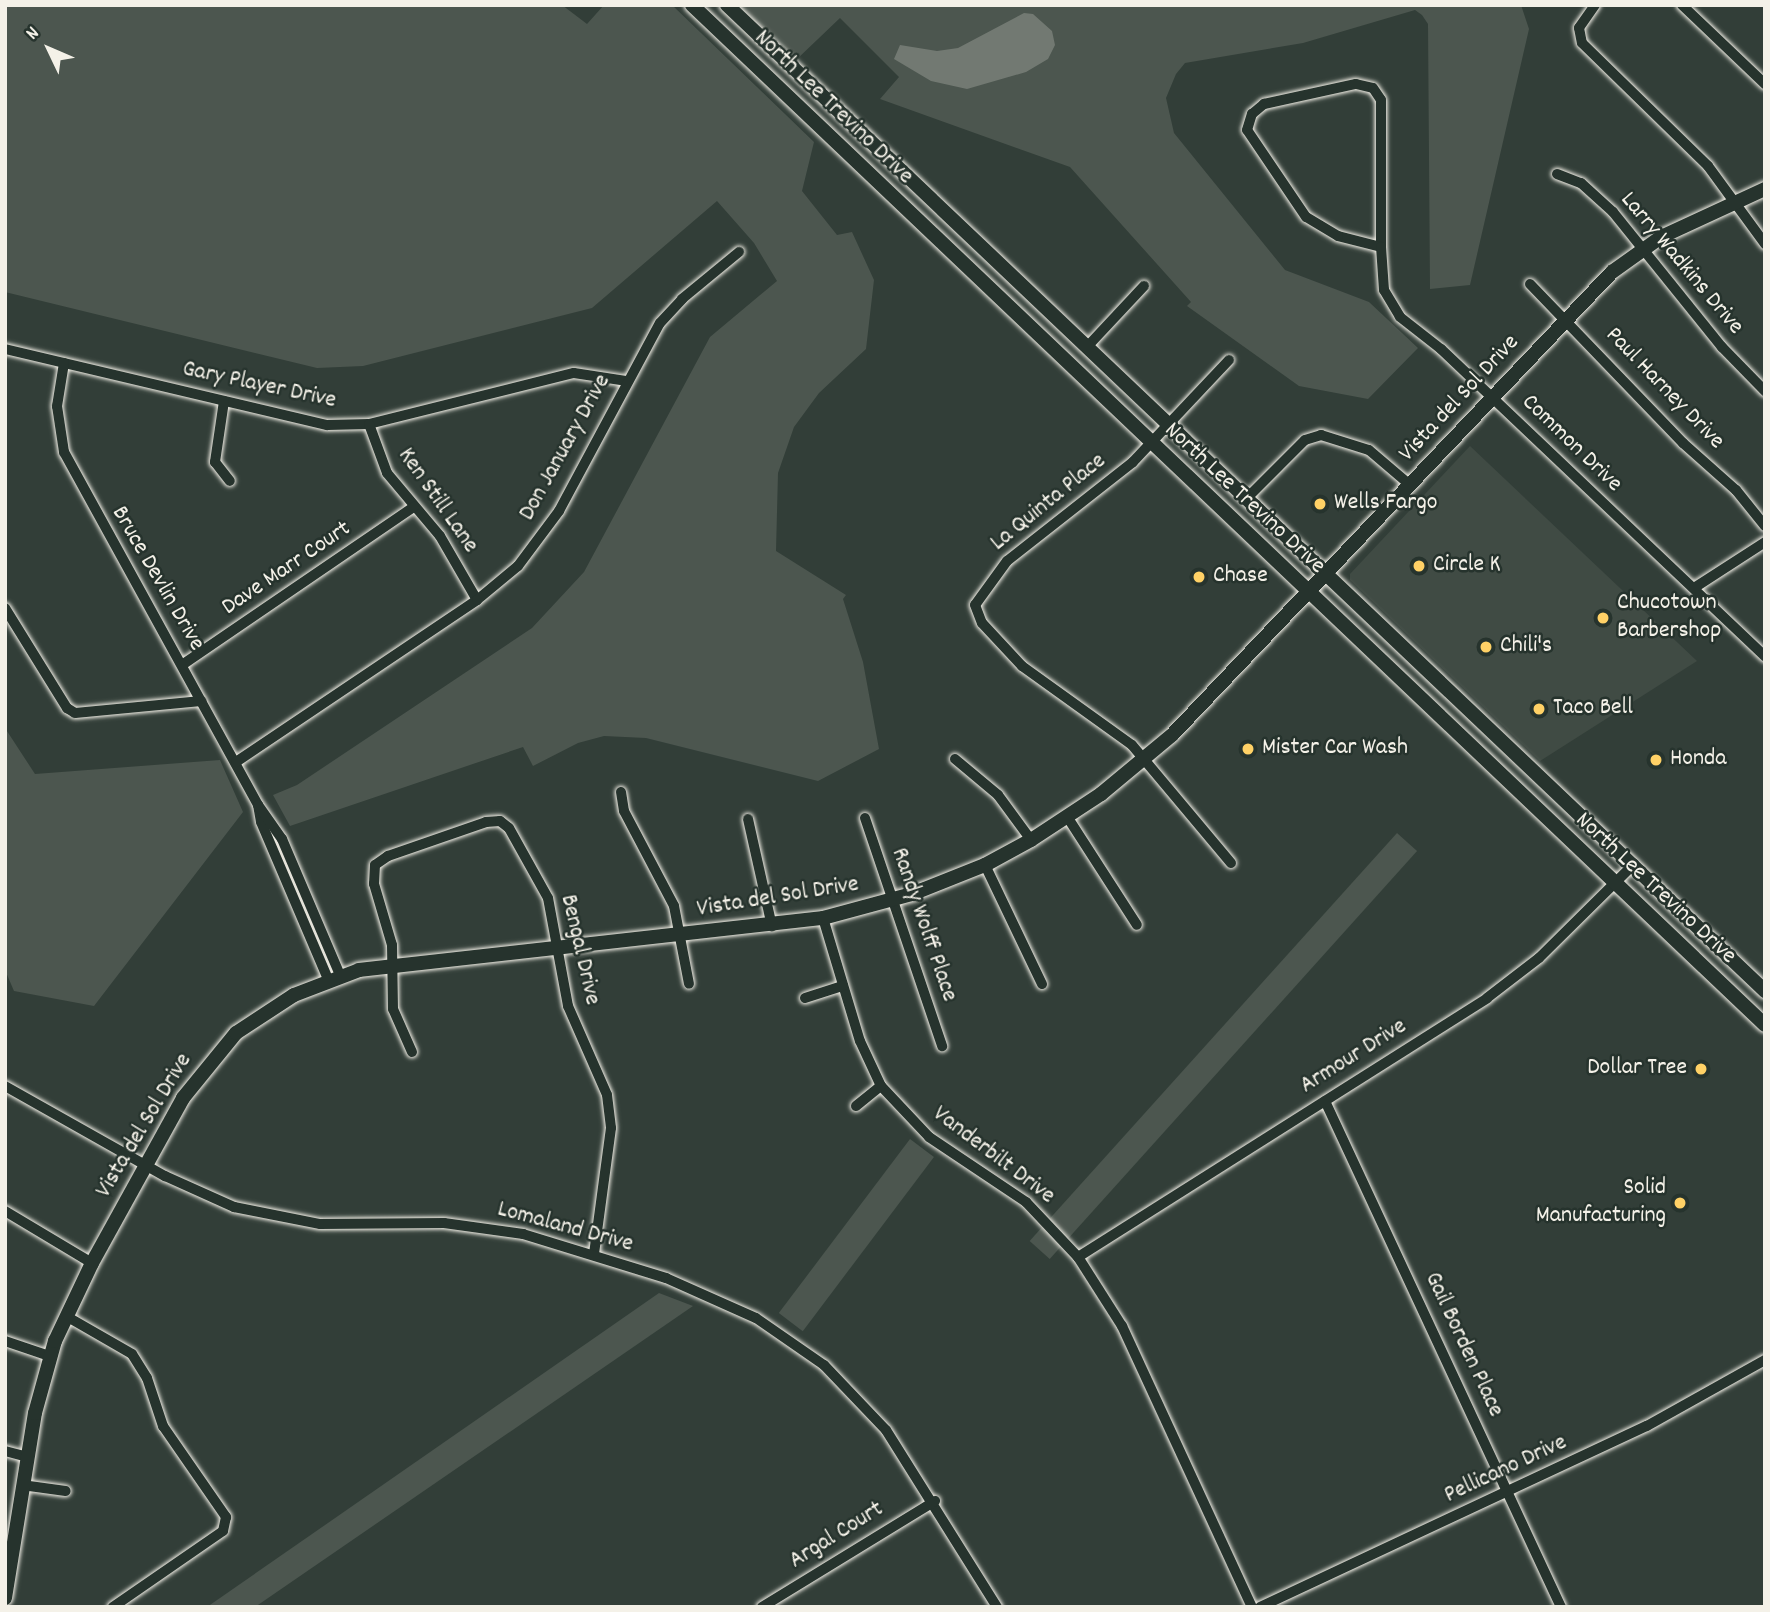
<!DOCTYPE html>
<html>
<head>
<meta charset="utf-8">
<style>
	body { margin:0 }
	#map { position:relative; width:1770px; height:1612px; overflow:hidden; background:#323e38; font-family:Dekko,sans-serif }
	div>[style] { position:absolute }
	.built>* { inset:0; background:#404b44 }
	.green>* { inset:0; background:#4c564f; transform-origin:0 0 }
	.water>* { inset:0; background:#727972 }
	.roads { filter:drop-shadow(0 0 2px #f4f1e8) drop-shadow(0 0 2px #f4f1e8) }
	.minor>* { height:10px; margin:-5px; padding:0 5px; transform-origin:5px; border-radius:5px; background:#26332d }
	.major>* { height:14px; margin:-7px; padding:0 7px; transform-origin:7px; border-radius:7px; background:#26332d }
	.dots>* { width:19px; height:19px; translate:-50% -50%; box-sizing:border-box; border:4px solid #26332d; border-radius:50% }
	span { translate:-50% -50%; white-space:nowrap; text-align:center; line-height:1.15; -webkit-text-stroke:5px #26332d; paint-order:stroke }
	.street-label { font-size:24px; color:#f4f1e8 }
	.poi-label { font-size:24px; color:#f4f1e8 }
	.left { translate:0 -50%; text-align:left }
	.right { translate:-100% -50%; text-align:right }
	.frame { position:absolute; inset:0; border:7px solid #f4f1e8; pointer-events:none }
	.north { position:absolute; left:14px; top:14px; width:70px; height:70px; -webkit-text-stroke:5px #26332d; paint-order:stroke; rotate:314deg; font-size:19px; font-weight:700; line-height:28px; text-align:center; color:#f4f1e8 }
	.north::after { content:''; display:block; margin:auto; width:24px; height:32px; background:#f4f1e8; clip-path:polygon(50% 0,100% 100%,50% 72%,0 100%) }
</style>
</head>
<body>
<div id="map">
	<div class="built">
		<div style="clip-path:polygon(1470px 446px,1697px 661px,1540px 761px,1350px 580px,1350px 574px)"></div>
	</div>
	<div class="green">
		<div style="clip-path:polygon(5px 5px,562px 5px,587px 24px,604px 5px,672px 5px,814px 142px,802px 191px,837px 235px,852px 232px,874px 280px,866px 349px,819px 393px,794px 427px,778px 473px,776px 551px,846px 595px,843px 599px,863px 662px,879px 749px,818px 781px,646px 738px,604px 736px,578px 743px,533px 766px,523px 747px,290px 826px,273px 795px,297px 785px,532px 628px,584px 572px,710px 337px,777px 281px,754px 243px,717px 201px,592px 308px,363px 366px,317px 368px,5px 292px)"></div>
		<div style="clip-path:polygon(738px 5px,1521px 5px,1529px 29px,1470px 285px,1430px 289px,1428px 24px,1422px 15px,1415px 10px,1303px 43px,1185px 63px,1176px 74px,1166px 98px,1174px 133px,1285px 270px,1369px 302px,1418px 348px,1368px 399px,1299px 386px,1187px 306px,1191px 302px,1070px 167px,880px 99px,899px 77px,840px 18px,796px 60px)"></div>
		<div style="clip-path:polygon(5px 728px,35px 774px,220px 760px,243px 812px,94px 1006px,14px 991px,5px 970px)"></div>
		<div style="left:1397px;top:833px;width:27px;height:549px;rotate:42deg"></div>
		<div style="left:910px;top:1139px;width:30px;height:218px;rotate:37deg"></div>
		<div style="clip-path:polygon(659px 1293px,693px 1306px,255px 1607px,207px 1607px)"></div>
	</div>
	<div class="water">
		<div style="clip-path:polygon(1024px 13px,1033px 14px,1052px 31px,1055px 45px,1048px 59px,1026px 72px,967px 89px,931px 81px,894px 59px,900px 45px,937px 51px,958px 48px)"></div>
	</div>
	<div class="roads">
		<div class="minor">
			<div style="left:1595px;top:5px;width:28px;rotate:125deg"></div>
			<div style="left:1579px;top:28px;width:15px;rotate:79deg"></div>
			<div style="left:1582px;top:43px;width:176px;rotate:44.3deg"></div>
			<div style="left:1708px;top:166px;width:97px;rotate:53.8deg"></div>
			<div style="left:1682px;top:5px;width:115px;rotate:43.6deg"></div>
			<div style="left:1356px;top:84px;width:17px;rotate:13deg"></div>
			<div style="left:1373px;top:88px;width:14px;rotate:56deg"></div>
			<div style="left:1381px;top:100px;width:147px;rotate:90deg"></div>
			<div style="left:1381px;top:247px;width:44px;rotate:-165.7deg"></div>
			<div style="left:1338px;top:236px;width:37px;rotate:-149deg"></div>
			<div style="left:1306px;top:217px;width:105px;rotate:-124.1deg"></div>
			<div style="left:1247px;top:130px;width:17px;rotate:-73deg"></div>
			<div style="left:1252px;top:114px;width:16px;rotate:-40deg"></div>
			<div style="left:1264px;top:104px;width:94px;rotate:-12.3deg"></div>
			<div style="left:1557px;top:174px;width:26px;rotate:21deg"></div>
			<div style="left:1581px;top:183px;width:43px;rotate:42.2deg"></div>
			<div style="left:1613px;top:212px;width:174px;rotate:51.1deg"></div>
			<div style="left:1722px;top:347px;width:62px;rotate:45.7deg"></div>
			<div style="left:1381px;top:247px;width:43px;rotate:86deg"></div>
			<div style="left:1384px;top:290px;width:31px;rotate:59deg"></div>
			<div style="left:1400px;top:317px;width:52px;rotate:38deg"></div>
			<div style="left:1441px;top:349px;width:447px;rotate:43.5deg"></div>
			<div style="left:1530px;top:284px;width:221px;rotate:46.1deg"></div>
			<div style="left:1683px;top:443px;width:71px;rotate:41.6deg"></div>
			<div style="left:1736px;top:490px;width:46px;rotate:51.1deg"></div>
			<div style="left:1086px;top:348px;width:85px;rotate:-46.9deg"></div>
			<div style="left:5px;top:349px;width:331px;rotate:13.3deg"></div>
			<div style="left:327px;top:425px;width:42px;rotate:-1.4deg"></div>
			<div style="left:369px;top:424px;width:211px;rotate:-14deg"></div>
			<div style="left:574px;top:373px;width:54px;rotate:8.6deg"></div>
			<div style="left:1229px;top:360px;width:140px;rotate:133.3deg"></div>
			<div style="left:1133px;top:462px;width:160px;rotate:141.8deg"></div>
			<div style="left:1007px;top:561px;width:54px;rotate:126deg"></div>
			<div style="left:975px;top:605px;width:19px;rotate:69deg"></div>
			<div style="left:982px;top:623px;width:59px;rotate:47.1deg"></div>
			<div style="left:1022px;top:666px;width:135px;rotate:35.7deg"></div>
			<div style="left:1132px;top:745px;width:154px;rotate:50deg"></div>
			<div style="left:64px;top:363px;width:44px;rotate:99.2deg"></div>
			<div style="left:57px;top:406px;width:47px;rotate:81.3deg"></div>
			<div style="left:64px;top:452px;width:403px;rotate:61.2deg"></div>
			<div style="left:258px;top:805px;width:17px;rotate:80deg"></div>
			<div style="left:261px;top:822px;width:171px;rotate:66.9deg"></div>
			<div style="left:224px;top:401px;width:62px;rotate:98.4deg"></div>
			<div style="left:215px;top:462px;width:24px;rotate:52deg"></div>
			<div style="left:369px;top:424px;width:52px;rotate:69.8deg"></div>
			<div style="left:387px;top:473px;width:82px;rotate:49.9deg"></div>
			<div style="left:440px;top:536px;width:74px;rotate:60deg"></div>
			<div style="left:1246px;top:499px;width:83px;rotate:-45deg"></div>
			<div style="left:1305px;top:440px;width:17px;rotate:-17deg"></div>
			<div style="left:1321px;top:435px;width:50px;rotate:17.4deg"></div>
			<div style="left:1369px;top:450px;width:54px;rotate:40.5deg"></div>
			<div style="left:1694px;top:588px;width:85px;rotate:-32.9deg"></div>
			<div style="left:5px;top:608px;width:118px;rotate:58.2deg"></div>
			<div style="left:67px;top:708px;width:9px;rotate:32deg"></div>
			<div style="left:75px;top:713px;width:127px;rotate:-5.4deg"></div>
			<div style="left:182px;top:665px;width:281px;rotate:-34.3deg"></div>
			<div style="left:955px;top:759px;width:56px;rotate:39.9deg"></div>
			<div style="left:998px;top:795px;width:56px;rotate:53.7deg"></div>
			<div style="left:236px;top:762px;width:290px;rotate:-33.9deg"></div>
			<div style="left:477px;top:600px;width:53px;rotate:-39.7deg"></div>
			<div style="left:518px;top:566px;width:69px;rotate:-53.3deg"></div>
			<div style="left:559px;top:511px;width:213px;rotate:-61.8deg"></div>
			<div style="left:660px;top:323px;width:33px;rotate:-47deg"></div>
			<div style="left:682px;top:299px;width:74px;rotate:-39.5deg"></div>
			<div style="left:621px;top:792px;width:19px;rotate:81deg"></div>
			<div style="left:624px;top:811px;width:107px;rotate:62.2deg"></div>
			<div style="left:674px;top:906px;width:79px;rotate:79.1deg"></div>
			<div style="left:258px;top:805px;width:42px;rotate:54.8deg"></div>
			<div style="left:282px;top:839px;width:148px;rotate:66.9deg"></div>
			<div style="left:865px;top:818px;width:241px;rotate:71.3deg"></div>
			<div style="left:1068px;top:818px;width:127px;rotate:57.2deg"></div>
			<div style="left:748px;top:819px;width:110px;rotate:77.4deg"></div>
			<div style="left:985px;top:865px;width:132px;rotate:64.4deg"></div>
			<div style="left:823px;top:918px;width:128px;rotate:73.3deg"></div>
			<div style="left:860px;top:1041px;width:50px;rotate:65deg"></div>
			<div style="left:881px;top:1086px;width:70px;rotate:46.7deg"></div>
			<div style="left:929px;top:1137px;width:117px;rotate:33.8deg"></div>
			<div style="left:1026px;top:1202px;width:76px;rotate:46.6deg"></div>
			<div style="left:1078px;top:1257px;width:82px;rotate:57.5deg"></div>
			<div style="left:1122px;top:1326px;width:310px;rotate:65.2deg"></div>
			<div style="left:805px;top:998px;width:40px;rotate:-18deg"></div>
			<div style="left:412px;top:1052px;width:47px;rotate:-113.8deg"></div>
			<div style="left:393px;top:1009px;width:64px;rotate:-90.9deg"></div>
			<div style="left:392px;top:945px;width:64px;rotate:-106.4deg"></div>
			<div style="left:374px;top:884px;width:19px;rotate:-87deg"></div>
			<div style="left:375px;top:865px;width:16px;rotate:-35deg"></div>
			<div style="left:388px;top:856px;width:104px;rotate:-19.1deg"></div>
			<div style="left:486px;top:822px;width:14px;rotate:-4deg"></div>
			<div style="left:500px;top:821px;width:11px;rotate:38deg"></div>
			<div style="left:509px;top:828px;width:80px;rotate:60.9deg"></div>
			<div style="left:548px;top:898px;width:110px;rotate:79.5deg"></div>
			<div style="left:568px;top:1006px;width:97px;rotate:66.3deg"></div>
			<div style="left:607px;top:1095px;width:33px;rotate:83deg"></div>
			<div style="left:611px;top:1128px;width:127px;rotate:97.7deg"></div>
			<div style="left:5px;top:1086px;width:184px;rotate:29.4deg"></div>
			<div style="left:165px;top:1176px;width:76px;rotate:24.2deg"></div>
			<div style="left:234px;top:1207px;width:88px;rotate:11.2deg"></div>
			<div style="left:320px;top:1224px;width:124px;rotate:-0.5deg"></div>
			<div style="left:444px;top:1223px;width:80px;rotate:7.9deg"></div>
			<div style="left:523px;top:1234px;width:150px;rotate:17.1deg"></div>
			<div style="left:666px;top:1278px;width:98px;rotate:24deg"></div>
			<div style="left:756px;top:1318px;width:83px;rotate:34.7deg"></div>
			<div style="left:824px;top:1365px;width:90px;rotate:46.4deg"></div>
			<div style="left:886px;top:1430px;width:209px;rotate:57.9deg"></div>
			<div style="left:1325px;top:1101px;width:558px;rotate:65deg"></div>
			<div style="left:856px;top:1106px;width:32px;rotate:-39deg"></div>
			<div style="left:5px;top:1211px;width:101px;rotate:30.9deg"></div>
			<div style="left:1078px;top:1257px;width:484px;rotate:-32.3deg"></div>
			<div style="left:1487px;top:998px;width:66px;rotate:-37.6deg"></div>
			<div style="left:1539px;top:958px;width:131px;rotate:-44.7deg"></div>
			<div style="left:66px;top:1316px;width:76px;rotate:29.9deg"></div>
			<div style="left:132px;top:1354px;width:28px;rotate:58deg"></div>
			<div style="left:147px;top:1378px;width:51px;rotate:71.6deg"></div>
			<div style="left:163px;top:1426px;width:111px;rotate:55.3deg"></div>
			<div style="left:226px;top:1517px;width:14px;rotate:102deg"></div>
			<div style="left:223px;top:1531px;width:134px;rotate:145.4deg"></div>
			<div style="left:5px;top:1341px;width:46px;rotate:18.8deg"></div>
			<div style="left:5px;top:1451px;width:23px;rotate:15deg"></div>
			<div style="left:22px;top:1485px;width:44px;rotate:7.8deg"></div>
			<div style="left:762px;top:1607px;width:203px;rotate:-31.5deg"></div>
			<div style="left:1260px;top:1607px;width:427px;rotate:-25.1deg"></div>
			<div style="left:1647px;top:1426px;width:135px;rotate:-29.2deg"></div>
		</div>
		<div class="major">
			<div style="left:692px;top:5px;width:1480px;rotate:43.55deg"></div>
			<div style="left:727px;top:5px;width:1432px;rotate:43.53deg"></div>
			<div style="left:5px;top:1598px;width:187px;rotate:-80.8deg"></div>
			<div style="left:35px;top:1413px;width:75px;rotate:-74.5deg"></div>
			<div style="left:55px;top:1341px;width:86px;rotate:-64.6deg"></div>
			<div style="left:92px;top:1263px;width:188px;rotate:-61.1deg"></div>
			<div style="left:183px;top:1098px;width:84px;rotate:-50.8deg"></div>
			<div style="left:236px;top:1033px;width:69px;rotate:-33.2deg"></div>
			<div style="left:294px;top:995px;width:70px;rotate:-21deg"></div>
			<div style="left:359px;top:970px;width:467px;rotate:-6.4deg"></div>
			<div style="left:823px;top:918px;width:92px;rotate:-15.1deg"></div>
			<div style="left:912px;top:894px;width:79px;rotate:-21.7deg"></div>
			<div style="left:985px;top:865px;width:52px;rotate:-28.5deg"></div>
			<div style="left:1031px;top:840px;width:84px;rotate:-33.3deg"></div>
			<div style="left:1101px;top:794px;width:92px;rotate:-39.7deg"></div>
			<div style="left:1172px;top:735px;width:639px;rotate:-46.46deg"></div>
			<div style="left:1612px;top:272px;width:60px;rotate:-35.5deg"></div>
			<div style="left:1661px;top:237px;width:115px;rotate:-24.8deg"></div>
		</div>
	</div>
	<div class="dots">
		<div style="left:1320px;top:504px;background:#ffd166"></div>
		<div style="left:1419px;top:566px;background:#ffd166"></div>
		<div style="left:1199px;top:577px;background:#ffd166"></div>
		<div style="left:1603px;top:618px;background:#ffd166"></div>
		<div style="left:1486px;top:647px;background:#ffd166"></div>
		<div style="left:1539px;top:709px;background:#ffd166"></div>
		<div style="left:1248px;top:749px;background:#ffd166"></div>
		<div style="left:1656px;top:760px;background:#ffd166"></div>
		<div style="left:1701px;top:1069px;background:#ffd166"></div>
		<div style="left:1680px;top:1203px;background:#ffd166"></div>
	</div>
	<div class="street-label">
		<span style="left:833px;top:108px;rotate:44deg">North Lee Trevino Drive</span>
		<span style="left:1681px;top:264px;rotate:50deg">Larry Wadkins Drive</span>
		<span style="left:259px;top:386px;rotate:12deg">Gary Player Drive</span>
		<span style="left:1664px;top:389px;rotate:46deg">Paul Harney Drive</span>
		<span style="left:1460px;top:399px;rotate:-47deg">Vista del Sol Drive</span>
		<span style="left:1571px;top:444px;rotate:44deg">Common Drive</span>
		<span style="left:566px;top:448px;rotate:-61deg">Don January Drive</span>
		<span style="left:1244px;top:499px;rotate:43deg">North Lee Trevino Drive</span>
		<span style="left:437px;top:501px;rotate:55deg">Ken Still Lane</span>
		<span style="left:1049px;top:503px;rotate:-39deg">La Quinta Place</span>
		<span style="left:287px;top:569px;rotate:-34deg">Dave Marr Court</span>
		<span style="left:157px;top:579px;rotate:60deg">Bruce Devlin Drive</span>
		<span style="left:1655px;top:889px;rotate:43deg">North Lee Trevino Drive</span>
		<span style="left:778px;top:898px;rotate:-9deg">Vista del Sol Drive</span>
		<span style="left:923px;top:925px;rotate:71deg">Randy Wolff Place</span>
		<span style="left:579px;top:950px;rotate:77deg">Bengal Drive</span>
		<span style="left:1354px;top:1057px;rotate:-32deg">Armour Drive</span>
		<span style="left:145px;top:1126px;rotate:-59deg">Vista del Sol Drive</span>
		<span style="left:993px;top:1156px;rotate:37deg">Vanderbilt Drive</span>
		<span style="left:565px;top:1228px;rotate:15deg">Lomaland Drive</span>
		<span style="left:1463px;top:1345px;rotate:65deg">Gail Borden Place</span>
		<span style="left:1506px;top:1470px;rotate:-25deg">Pellicano Drive</span>
		<span style="left:837px;top:1536px;rotate:-32deg">Argal Court</span>
	</div>
	<div class="poi-label">
		<span class="left" style="left:1334px;top:504px">Wells Fargo</span>
		<span class="left" style="left:1433px;top:566px">Circle K</span>
		<span class="left" style="left:1213px;top:577px">Chase</span>
		<span class="left" style="left:1617px;top:618px">Chucotown<br>Barbershop</span>
		<span class="left" style="left:1500px;top:647px">Chili's</span>
		<span class="left" style="left:1553px;top:709px">Taco Bell</span>
		<span class="left" style="left:1262px;top:749px">Mister Car Wash</span>
		<span class="left" style="left:1670px;top:760px">Honda</span>
		<span class="right" style="left:1687px;top:1069px">Dollar Tree</span>
		<span class="right" style="left:1666px;top:1203px">Solid<br>Manufacturing</span>
	</div>
	<div class="frame"></div>
	<div class="north">N</div>
</div>
</body>
</html>
